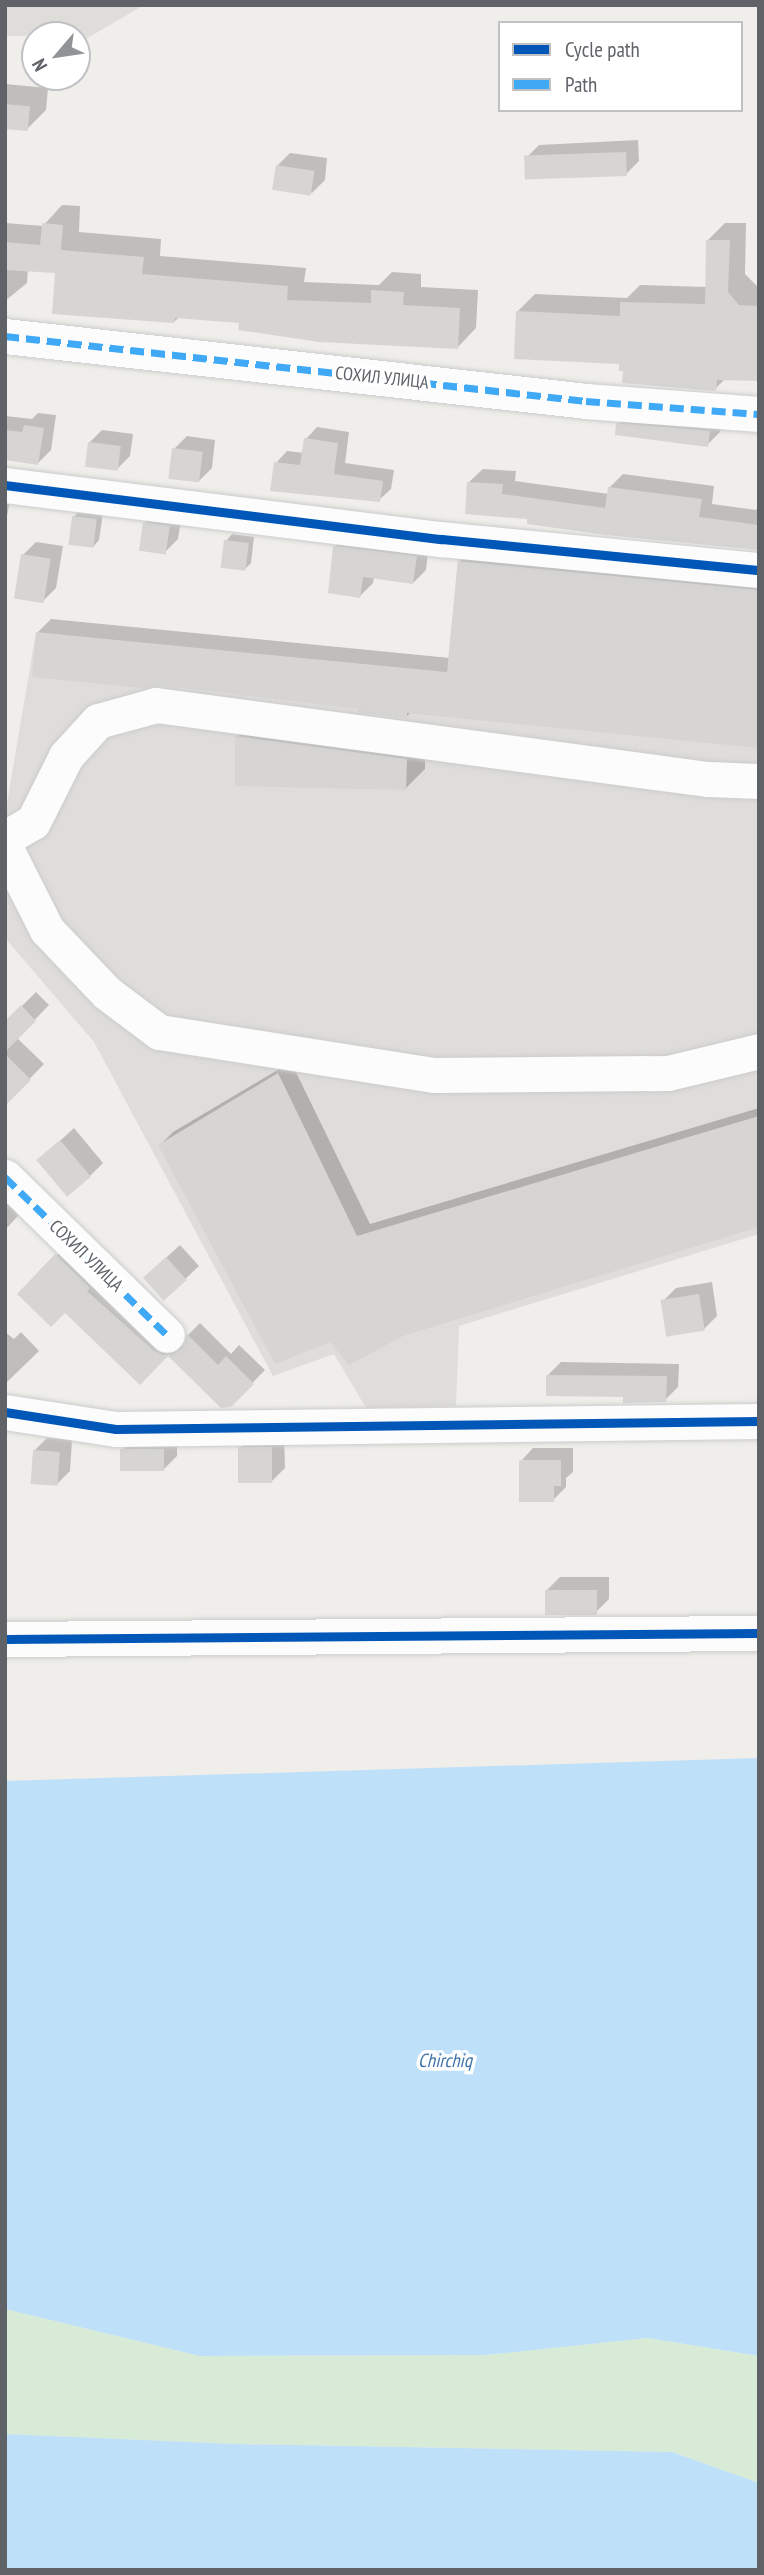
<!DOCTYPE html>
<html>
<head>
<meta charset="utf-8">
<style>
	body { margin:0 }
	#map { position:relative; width:764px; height:2575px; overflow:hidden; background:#efeeea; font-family:"PT Sans Narrow",sans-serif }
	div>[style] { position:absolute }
	.industrial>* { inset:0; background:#dfddda }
	.green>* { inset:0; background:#d8ebd6 }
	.water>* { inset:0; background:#bfe0f9 }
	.shadow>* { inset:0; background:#0003 }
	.building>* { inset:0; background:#d6d5d3; transform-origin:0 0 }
	.roads { filter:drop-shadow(0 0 2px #cbcccc) drop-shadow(0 0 2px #cbcccc) }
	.minor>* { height:35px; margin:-17.5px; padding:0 17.5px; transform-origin:17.5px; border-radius:17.5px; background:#fdfcfc }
	.quiet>* { height:7px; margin-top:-3.5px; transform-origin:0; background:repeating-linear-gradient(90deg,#3fa9f5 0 14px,transparent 0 21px) }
	.cycleway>* { height:9px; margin:-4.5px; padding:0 4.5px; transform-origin:4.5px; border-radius:4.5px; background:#0057b8 }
	span { translate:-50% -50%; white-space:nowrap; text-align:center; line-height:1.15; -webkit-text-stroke:7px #fff; paint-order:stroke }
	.street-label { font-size:18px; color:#5f6368 }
	.water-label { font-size:19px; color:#4174aa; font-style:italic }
	.frame { position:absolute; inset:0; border:7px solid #5f6368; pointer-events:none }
	.legend { position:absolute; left:498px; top:21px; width:245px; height:91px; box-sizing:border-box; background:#fff; border:2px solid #bfc1c3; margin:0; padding:9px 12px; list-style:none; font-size:21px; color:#5f6368 }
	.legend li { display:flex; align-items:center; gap:14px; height:35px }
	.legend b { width:35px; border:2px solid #bfc1c3 }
	.north { position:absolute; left:21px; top:21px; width:70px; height:70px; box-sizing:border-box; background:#fff; border:2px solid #bfc1c3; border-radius:50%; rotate:241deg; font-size:19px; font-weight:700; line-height:28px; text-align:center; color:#5f6368 }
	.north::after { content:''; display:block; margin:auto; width:24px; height:32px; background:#919496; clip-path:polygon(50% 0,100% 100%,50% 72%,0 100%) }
</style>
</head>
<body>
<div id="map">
	<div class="industrial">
		<div style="clip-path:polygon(5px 5px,144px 5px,86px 39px,77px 39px,77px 35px,5px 36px)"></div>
		<div style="clip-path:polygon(458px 558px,759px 584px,759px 1234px,459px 1326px,456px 1406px,366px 1408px,334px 1354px,273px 1376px,94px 1042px,5px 938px,5px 815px,36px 632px,447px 672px)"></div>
	</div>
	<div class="green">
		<div style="clip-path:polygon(5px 2309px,200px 2356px,486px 2355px,648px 2338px,759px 2356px,759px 2483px,672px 2452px,235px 2444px,5px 2434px)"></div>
	</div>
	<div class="water">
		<div style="clip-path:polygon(759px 1758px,759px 2356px,648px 2338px,486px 2355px,200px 2356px,5px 2309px,5px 1781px)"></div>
		<div style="clip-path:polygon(5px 2434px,235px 2444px,672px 2452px,759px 2483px,759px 2570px,5px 2570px)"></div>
	</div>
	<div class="shadow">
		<div style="clip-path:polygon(5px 84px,48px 88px,46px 110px,27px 129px,5px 127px)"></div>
		<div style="clip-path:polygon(638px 140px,639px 161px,626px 174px,526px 158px,539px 145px)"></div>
		<div style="clip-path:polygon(290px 153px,327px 158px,325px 180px,312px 193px,277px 166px)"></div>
		<div style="clip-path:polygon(62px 205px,80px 206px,79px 232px,161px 239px,160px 256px,306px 268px,304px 282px,379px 285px,392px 272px,421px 274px,421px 287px,478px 290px,476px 328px,458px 347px,241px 322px,179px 317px,174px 322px,57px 271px,28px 269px,27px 283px,5px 301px,5px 223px,43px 226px)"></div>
		<div style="clip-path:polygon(725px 223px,746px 223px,745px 274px,759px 288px,759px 379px,726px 378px,715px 389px,625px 369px,621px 363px,517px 312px,535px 294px,627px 298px,640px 285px,707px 287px,708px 240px)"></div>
		<div style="clip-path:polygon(631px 411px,722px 418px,720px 432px,707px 445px,618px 424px)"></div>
		<div style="clip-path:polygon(38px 413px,56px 415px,51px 450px,38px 463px,5px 458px,5px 416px,32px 419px)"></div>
		<div style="clip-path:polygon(317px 427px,349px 432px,345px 463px,394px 470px,391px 489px,379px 500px,276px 463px,287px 451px,304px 453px,306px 439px)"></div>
		<div style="clip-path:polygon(102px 430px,133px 434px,130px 456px,117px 469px,89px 443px)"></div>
		<div style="clip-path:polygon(187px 436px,215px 440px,212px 468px,199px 481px,174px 449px)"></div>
		<div style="clip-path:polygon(483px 469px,516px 471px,515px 481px,609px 494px,609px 488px,623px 474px,714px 486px,712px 504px,756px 510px,759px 505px,759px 548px,529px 518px,469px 482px)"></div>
		<div style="clip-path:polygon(5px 501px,10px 501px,5px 526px)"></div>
		<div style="clip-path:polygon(80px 510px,103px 513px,99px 540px,93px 547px,74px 517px)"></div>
		<div style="clip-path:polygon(158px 510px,182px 513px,178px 539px,165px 552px,145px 523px)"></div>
		<div style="clip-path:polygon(232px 534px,254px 537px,251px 563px,245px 569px,226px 541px)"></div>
		<div style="clip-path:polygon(348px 534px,429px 544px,426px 570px,413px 583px,374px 577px,373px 583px,360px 596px,335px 547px)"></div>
		<div style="clip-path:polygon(36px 542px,63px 546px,56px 588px,43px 601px,23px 555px)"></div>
		<div style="clip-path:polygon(473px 548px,759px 576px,759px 746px,411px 712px,406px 717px,37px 633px,51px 619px,450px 658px,459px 562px)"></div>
		<div style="clip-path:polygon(256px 718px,425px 740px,425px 769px,406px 788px,237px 737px)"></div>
		<div style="clip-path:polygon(36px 992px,49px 1005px,17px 1038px,44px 1064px,5px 1104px,5px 1023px)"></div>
		<div style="clip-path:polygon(291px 1062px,370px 1224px,759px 1108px,759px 1225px,402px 1335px,160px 1145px,173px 1132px)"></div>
		<div style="clip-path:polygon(74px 1128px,103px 1163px,90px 1176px,39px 1160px)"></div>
		<div style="clip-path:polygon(5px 1185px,28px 1205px,5px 1230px)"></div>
		<div style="clip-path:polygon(69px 1243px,176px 1343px,186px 1342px,188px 1335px,200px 1323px,231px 1354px,239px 1345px,265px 1370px,230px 1406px,222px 1406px,168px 1354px,140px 1383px,65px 1311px,19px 1294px)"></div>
		<div style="clip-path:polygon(180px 1245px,199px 1266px,164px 1299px,158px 1265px)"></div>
		<div style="clip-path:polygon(712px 1282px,717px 1316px,704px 1329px,663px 1301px,676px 1288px)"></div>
		<div style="clip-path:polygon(5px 1332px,14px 1339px,21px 1332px,39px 1351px,5px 1384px)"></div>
		<div style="clip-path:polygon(561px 1362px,679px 1364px,678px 1387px,665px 1400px,624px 1396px,548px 1375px)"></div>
		<div style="clip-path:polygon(253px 1435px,284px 1435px,285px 1468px,272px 1481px,240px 1448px)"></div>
		<div style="clip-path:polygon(177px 1436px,177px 1456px,164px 1469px,122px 1450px,135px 1437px)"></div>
		<div style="clip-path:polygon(47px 1438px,72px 1440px,70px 1471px,57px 1484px,34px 1451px)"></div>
		<div style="clip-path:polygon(533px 1448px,573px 1448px,573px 1472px,566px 1478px,566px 1487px,553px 1500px,521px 1461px)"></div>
		<div style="clip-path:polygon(560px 1577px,609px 1577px,609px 1599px,596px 1612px,547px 1590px)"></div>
	</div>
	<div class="building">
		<div style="left:5px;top:104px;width:25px;height:25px;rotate:5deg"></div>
		<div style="left:626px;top:152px;width:24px;height:102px;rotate:88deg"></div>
		<div style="left:276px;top:165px;width:39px;height:25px;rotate:9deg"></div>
		<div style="clip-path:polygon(42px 223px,63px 225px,61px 250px,144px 257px,142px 274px,288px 286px,287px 300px,371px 303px,371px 290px,404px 292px,403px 305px,460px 308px,458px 349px,319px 342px,238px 330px,239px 323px,175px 318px,174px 323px,52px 314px,55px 273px,5px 270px,5px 242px,40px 245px)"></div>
		<div style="clip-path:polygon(706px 240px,730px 240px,728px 292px,739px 305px,759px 306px,759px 381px,717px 380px,716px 391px,622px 383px,623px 371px,619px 371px,619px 364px,514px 359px,516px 311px,620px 316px,620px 302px,705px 304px)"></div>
		<div style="clip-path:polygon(616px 423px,710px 431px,708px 447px,615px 435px)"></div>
		<div style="clip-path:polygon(24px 425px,44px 428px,38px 465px,5px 460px,5px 430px,22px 432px)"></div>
		<div style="clip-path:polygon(304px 438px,338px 443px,334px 474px,383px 481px,380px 502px,270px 491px,274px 462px,300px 465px)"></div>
		<div style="left:88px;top:442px;width:33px;height:25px;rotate:7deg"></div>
		<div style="left:172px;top:448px;width:31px;height:31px;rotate:7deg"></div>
		<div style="clip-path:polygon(467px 482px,503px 484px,502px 494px,605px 508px,608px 487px,702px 499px,699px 517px,759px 525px,759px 550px,606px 535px,527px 524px,527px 519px,465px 514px)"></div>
		<div style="left:72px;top:516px;width:25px;height:29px;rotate:7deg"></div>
		<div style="left:143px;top:522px;width:27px;height:29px;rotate:8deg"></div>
		<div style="left:224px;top:540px;width:25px;height:28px;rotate:7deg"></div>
		<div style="clip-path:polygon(333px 546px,417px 556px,413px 584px,363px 577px,360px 598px,328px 593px)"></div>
		<div style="left:21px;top:554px;width:30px;height:45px;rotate:9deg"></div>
		<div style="clip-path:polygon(458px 561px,759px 590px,759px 748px,407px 713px,407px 718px,358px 712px,358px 709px,159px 685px,143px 688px,32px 677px,36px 632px,447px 672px)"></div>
		<div style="clip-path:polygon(235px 736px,407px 759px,406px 790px,235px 786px)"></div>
		<div style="clip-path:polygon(21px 1005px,36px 1021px,5px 1052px,5px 1021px)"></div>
		<div style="clip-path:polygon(5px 1054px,31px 1080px,5px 1106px)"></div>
		<div style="clip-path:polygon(278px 1073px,357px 1236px,759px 1116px,759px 1227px,403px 1336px,349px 1365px,330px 1342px,275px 1364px,158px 1145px)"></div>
		<div style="left:60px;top:1140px;width:48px;height:31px;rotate:50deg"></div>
		<div style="clip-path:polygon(55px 1254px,90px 1288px,87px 1291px,153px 1350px,163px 1355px,173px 1354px,182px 1348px,187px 1334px,218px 1365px,226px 1356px,254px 1384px,231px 1407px,221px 1408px,168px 1356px,140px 1385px,65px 1313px,51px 1327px,17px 1294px)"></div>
		<div style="left:166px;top:1257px;width:31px;height:31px;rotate:48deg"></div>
		<div style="left:699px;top:1294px;width:37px;height:39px;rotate:81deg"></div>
		<div style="clip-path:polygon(546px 1375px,667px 1376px,666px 1402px,623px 1403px,623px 1397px,546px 1396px)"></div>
		<div style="left:272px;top:1447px;width:36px;height:34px;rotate:90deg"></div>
		<div style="left:120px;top:1449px;width:44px;height:22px"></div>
		<div style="left:33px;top:1450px;width:27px;height:34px;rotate:4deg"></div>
		<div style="clip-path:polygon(519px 1460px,561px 1460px,561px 1486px,554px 1486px,554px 1502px,519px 1502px)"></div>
		<div style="left:545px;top:1590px;width:52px;height:25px"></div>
	</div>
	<div class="roads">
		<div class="minor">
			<div style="left:5px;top:336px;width:585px;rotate:6.38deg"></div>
			<div style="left:586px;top:401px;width:173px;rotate:4.3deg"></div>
			<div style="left:5px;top:485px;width:439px;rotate:7.1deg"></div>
			<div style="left:441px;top:539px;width:320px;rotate:5.6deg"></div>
			<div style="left:5px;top:838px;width:32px;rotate:-30deg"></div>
			<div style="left:33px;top:822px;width:74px;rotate:-63.4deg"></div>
			<div style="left:66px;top:756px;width:47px;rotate:-47.6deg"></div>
			<div style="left:98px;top:721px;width:60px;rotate:-15.4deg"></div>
			<div style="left:156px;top:705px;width:556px;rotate:7.65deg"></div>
			<div style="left:707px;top:779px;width:52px;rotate:2.2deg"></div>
			<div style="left:5px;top:847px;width:93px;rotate:63.2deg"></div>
			<div style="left:47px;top:930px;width:87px;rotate:46.4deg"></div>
			<div style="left:107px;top:993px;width:65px;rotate:36.9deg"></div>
			<div style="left:159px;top:1032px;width:278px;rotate:8.9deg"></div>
			<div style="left:434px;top:1075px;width:234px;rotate:-0.5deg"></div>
			<div style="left:668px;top:1073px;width:94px;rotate:-13.6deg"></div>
			<div style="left:5px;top:1177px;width:226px;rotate:44.3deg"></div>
			<div style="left:5px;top:1412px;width:112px;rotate:8.7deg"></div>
			<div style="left:116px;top:1429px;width:643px;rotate:-0.71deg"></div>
			<div style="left:5px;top:1639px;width:754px;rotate:-0.46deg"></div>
		</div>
	</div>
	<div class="quiet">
		<div style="left:5px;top:336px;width:585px;rotate:6.38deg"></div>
		<div style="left:586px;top:401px;width:173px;rotate:4.3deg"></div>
		<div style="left:5px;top:1177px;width:226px;rotate:44.3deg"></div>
	</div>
	<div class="cycleway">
		<div style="left:5px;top:485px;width:439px;rotate:7.1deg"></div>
		<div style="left:441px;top:539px;width:320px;rotate:5.6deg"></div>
		<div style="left:5px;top:1412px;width:112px;rotate:8.7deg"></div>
		<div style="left:116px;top:1429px;width:643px;rotate:-0.71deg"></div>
		<div style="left:5px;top:1639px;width:754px;rotate:-0.46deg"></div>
	</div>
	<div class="street-label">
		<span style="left:382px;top:378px;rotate:6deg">СОХИЛ УЛИЦА</span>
		<span style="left:86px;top:1256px;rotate:44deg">СОХИЛ УЛИЦА</span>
	</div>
	<div class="water-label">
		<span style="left:445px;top:2061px">Chirchiq</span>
	</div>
	<div class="frame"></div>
	<ul class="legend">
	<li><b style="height:9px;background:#0057b8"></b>Cycle path</li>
	<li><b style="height:9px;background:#3fa9f5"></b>Path</li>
	</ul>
	<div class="north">N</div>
</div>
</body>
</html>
